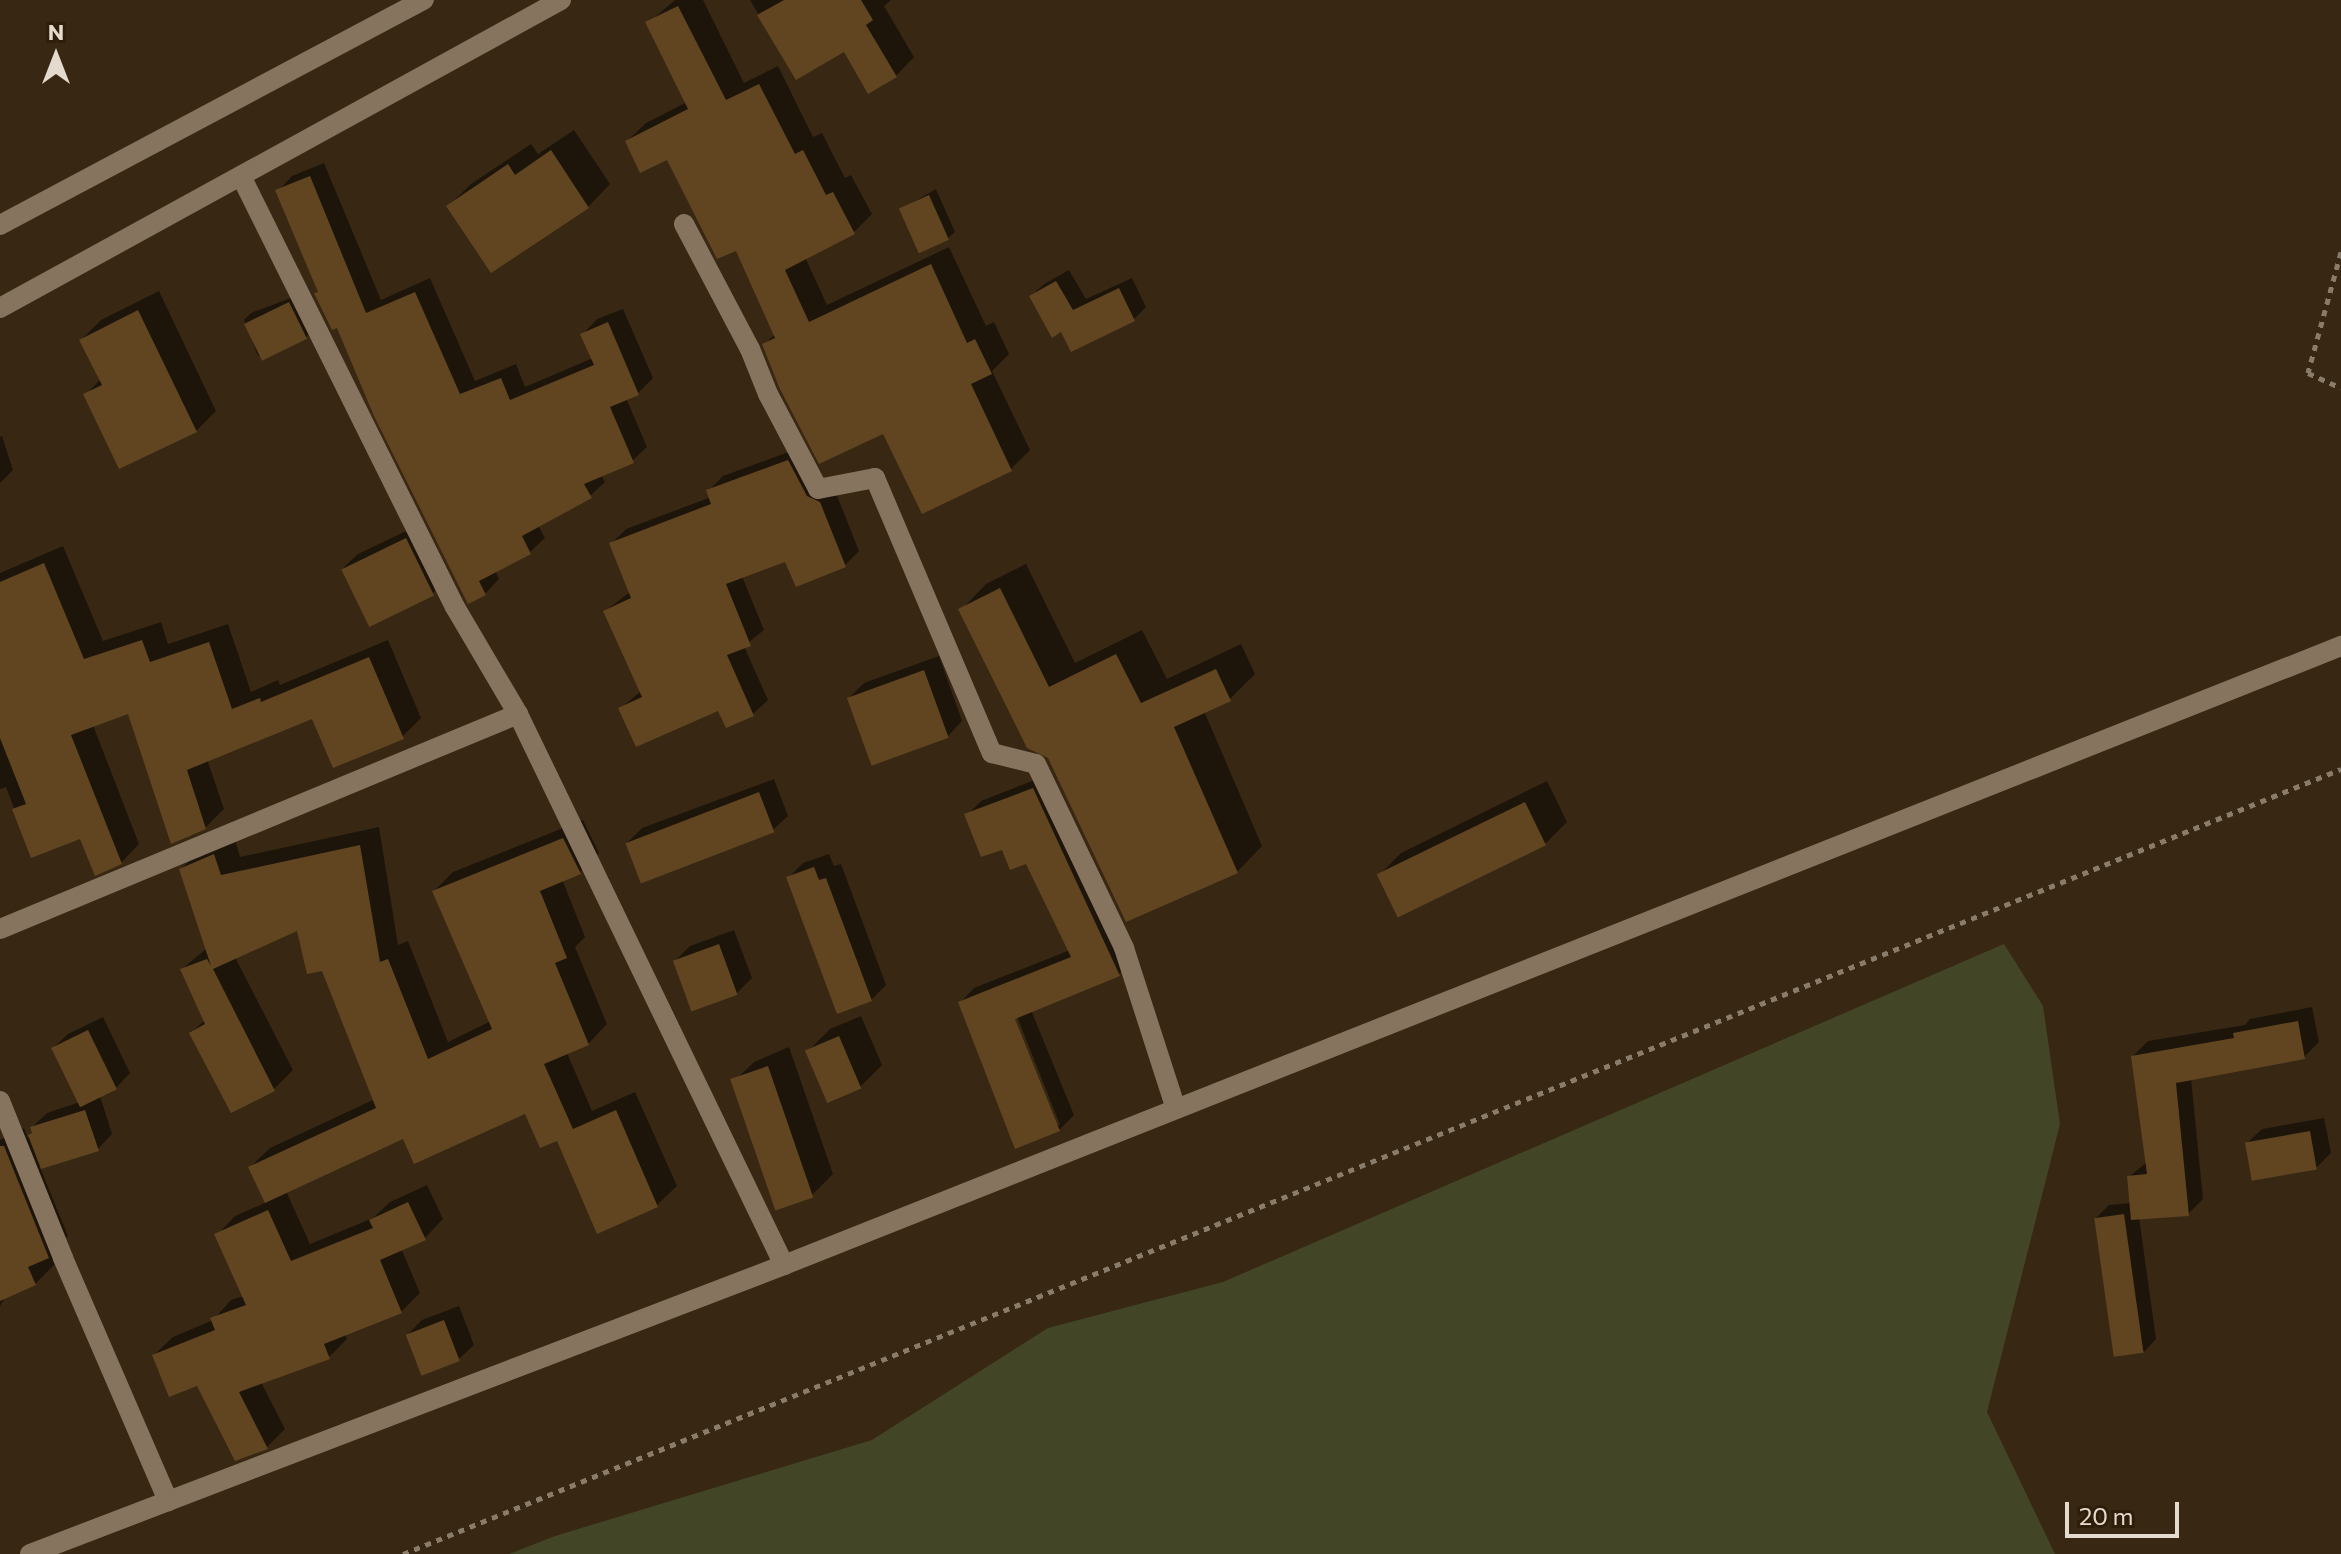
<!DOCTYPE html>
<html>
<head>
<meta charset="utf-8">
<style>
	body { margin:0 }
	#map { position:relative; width:2341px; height:1554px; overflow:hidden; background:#382813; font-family:Commissioner,sans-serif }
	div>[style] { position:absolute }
	.green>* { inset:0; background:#424627 }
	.shadow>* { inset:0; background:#0007 }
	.building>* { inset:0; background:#614520; transform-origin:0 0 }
	.path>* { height:5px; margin-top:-2.5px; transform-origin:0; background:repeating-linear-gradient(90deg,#897c6b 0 6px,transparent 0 12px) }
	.minor>* { height:20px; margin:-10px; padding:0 10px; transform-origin:10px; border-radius:10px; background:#87745e }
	span { translate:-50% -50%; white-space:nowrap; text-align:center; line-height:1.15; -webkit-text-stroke:6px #2e1e09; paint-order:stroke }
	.north { position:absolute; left:16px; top:16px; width:80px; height:80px; -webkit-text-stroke:6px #2e1e09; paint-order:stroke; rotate:0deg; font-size:22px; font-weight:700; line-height:32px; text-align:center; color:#e5dace }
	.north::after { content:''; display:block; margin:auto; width:28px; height:36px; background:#e5dace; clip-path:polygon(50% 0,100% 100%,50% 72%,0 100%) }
	.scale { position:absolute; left:2065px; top:1502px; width:114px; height:36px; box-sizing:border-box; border:4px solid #e5dace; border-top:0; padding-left:10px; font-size:24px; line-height:28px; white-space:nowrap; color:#e5dace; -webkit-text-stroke:6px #2e1e09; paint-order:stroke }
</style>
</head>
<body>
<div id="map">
	<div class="green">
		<div style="clip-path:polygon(2004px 944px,2043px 1006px,2060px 1124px,1987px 1412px,2055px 1554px,509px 1554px,555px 1536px,872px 1440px,1048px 1328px,1223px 1282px)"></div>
	</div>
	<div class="shadow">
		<div style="clip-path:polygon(675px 0,703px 0,744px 83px,778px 66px,813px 137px,822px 133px,845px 178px,851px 175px,872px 214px,854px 232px,805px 257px,827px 305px,949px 247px,986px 326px,994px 322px,1009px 354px,992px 371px,1030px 450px,1011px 469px,923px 511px,884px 431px,764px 345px,775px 334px,737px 248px,668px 157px,627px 141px,646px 123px,687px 102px,648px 23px)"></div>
		<div style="clip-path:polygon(750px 0,891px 0,884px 6px,914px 57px,896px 76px,844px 50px,796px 78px)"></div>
		<div style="clip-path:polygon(574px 130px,610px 184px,588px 207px,448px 206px,471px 184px,531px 144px,538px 154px)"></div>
		<div style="clip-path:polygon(324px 163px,381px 300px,430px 278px,475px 381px,516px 364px,525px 387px,593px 358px,583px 334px,597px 319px,623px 309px,653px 378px,638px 393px,626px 398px,647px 447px,632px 461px,601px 475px,605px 482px,590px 496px,538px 525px,545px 538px,530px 552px,495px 570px,499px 579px,485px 594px,338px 325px,316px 293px,319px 290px,278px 191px,292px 176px)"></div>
		<div style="clip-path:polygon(936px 189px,955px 232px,948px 238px,901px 209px)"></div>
		<div style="clip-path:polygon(1069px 270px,1086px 299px,1132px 278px,1146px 307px,1134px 319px,1062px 330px,1031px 296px,1044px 284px)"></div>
		<div style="clip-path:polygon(159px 291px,216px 411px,196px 431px,86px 394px,101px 379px,81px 340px,101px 320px)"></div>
		<div style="clip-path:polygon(296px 296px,313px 330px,306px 337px,258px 356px,244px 320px,251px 313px)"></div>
		<div style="clip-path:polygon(2px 436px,13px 470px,0 483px,0 437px)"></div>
		<div style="clip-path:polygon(802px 447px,821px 482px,834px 488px,859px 551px,845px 565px,786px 559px,742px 576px,764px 630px,744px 646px,768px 700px,753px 714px,727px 726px,719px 708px,621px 708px,641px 691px,605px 611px,630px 592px,611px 544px,626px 529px,711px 497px,708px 491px,723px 476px)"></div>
		<div style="clip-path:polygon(421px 524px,448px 578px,433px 593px,369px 623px,343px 568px,358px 554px)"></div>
		<div style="clip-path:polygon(63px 546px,103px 641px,161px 622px,168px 644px,228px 624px,251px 692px,278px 680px,280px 685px,388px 640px,421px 718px,402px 737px,313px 716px,207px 759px,224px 809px,205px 828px,129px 711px,93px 725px,139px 844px,121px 863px,81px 837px,32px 856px,6px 787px,0 789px,0 573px)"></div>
		<div style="clip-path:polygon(1026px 564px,1075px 663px,1142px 630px,1167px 679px,1241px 644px,1255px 674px,1230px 699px,1204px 711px,1262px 846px,1237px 872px,1049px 757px,961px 610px,986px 584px)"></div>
		<div style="clip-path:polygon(939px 656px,962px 721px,948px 736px,849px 698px,864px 683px)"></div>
		<div style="clip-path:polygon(evenodd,1047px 775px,1132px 961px,1118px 975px,1031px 1010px,1074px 1115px,1059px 1130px,1016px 1147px,960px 1003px,974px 988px,1070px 950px,1027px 862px,1012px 868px,1004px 847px,982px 855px,967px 815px,981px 801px,1047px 775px,1014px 1009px,1060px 1125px,1056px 1125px,1010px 1010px,1014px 1009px)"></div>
		<div style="clip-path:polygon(774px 779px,788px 816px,773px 830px,627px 843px,642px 828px)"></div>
		<div style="clip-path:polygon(1547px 781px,1567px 822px,1545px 844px,1379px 875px,1401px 853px)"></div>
		<div style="clip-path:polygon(583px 820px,599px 853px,580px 872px,562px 879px,585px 937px,575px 947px,607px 1024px,588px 1044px,567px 1053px,592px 1111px,635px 1092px,677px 1186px,657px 1205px,598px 1231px,558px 1138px,526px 1111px,404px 1137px,286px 1191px,310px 1244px,373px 1218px,390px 1202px,427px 1185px,443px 1219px,425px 1238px,401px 1248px,420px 1293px,401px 1312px,345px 1334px,347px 1339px,329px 1357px,261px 1382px,285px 1429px,267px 1447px,198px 1383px,154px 1355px,173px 1337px,213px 1320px,231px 1300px,244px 1296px,217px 1235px,235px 1216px,267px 1202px,250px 1167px,270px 1148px,375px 1099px,324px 968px,299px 928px,235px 957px,293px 1070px,274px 1089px,231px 1111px,191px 1033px,205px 1020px,182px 969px,207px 948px,181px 869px,201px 850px,234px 836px,240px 857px,379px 827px,398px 945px,408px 941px,448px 1042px,491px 1021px,434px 891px,453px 872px)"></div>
		<div style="clip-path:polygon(829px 854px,834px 866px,841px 864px,886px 985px,871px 1000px,788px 878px,803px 863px)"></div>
		<div style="clip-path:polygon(734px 930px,752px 978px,737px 993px,675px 961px,690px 946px)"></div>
		<div style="clip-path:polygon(2312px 1007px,2319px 1042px,2304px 1057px,2191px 1078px,2203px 1199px,2188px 1214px,2139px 1217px,2156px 1339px,2144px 1352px,2101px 1259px,2096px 1218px,2109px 1205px,2131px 1203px,2129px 1177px,2147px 1162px,2133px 1056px,2148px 1041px,2245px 1025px,2250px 1019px)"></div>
		<div style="clip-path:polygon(861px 1016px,882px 1065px,860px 1087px,808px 1051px,830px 1029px)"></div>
		<div style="clip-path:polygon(103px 1017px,130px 1073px,116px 1088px,100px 1096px,112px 1134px,98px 1149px,40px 1167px,68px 1236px,51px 1253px,55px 1264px,35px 1284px,6px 1296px,0 1306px,0 1140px,24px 1128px,28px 1138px,33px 1132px,32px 1127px,47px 1113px,80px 1102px,53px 1048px,68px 1034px)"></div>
		<div style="clip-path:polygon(789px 1047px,833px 1174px,812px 1195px,733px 1082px,754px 1062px)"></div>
		<div style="clip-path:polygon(2324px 1118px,2331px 1153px,2316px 1168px,2247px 1143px,2262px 1129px)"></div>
		<div style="clip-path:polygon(459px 1306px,474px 1345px,459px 1359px,407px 1335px,422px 1320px)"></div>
	</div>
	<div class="building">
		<div style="clip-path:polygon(784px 0,861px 0,873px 20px,866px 25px,897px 77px,868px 94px,844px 52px,796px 80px,757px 15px)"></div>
		<div style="clip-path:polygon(678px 6px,726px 100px,759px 84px,795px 154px,803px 150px,826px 195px,833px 192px,855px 234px,785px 270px,809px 322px,931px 264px,967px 343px,975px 339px,992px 374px,971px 384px,1012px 471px,922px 514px,883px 434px,819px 464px,780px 389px,762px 344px,775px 338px,736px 251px,717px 259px,667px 160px,640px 173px,625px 141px,688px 109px,645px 22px)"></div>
		<div style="clip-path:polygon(551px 150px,589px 208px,491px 273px,446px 206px,508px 164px,515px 175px)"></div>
		<div style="clip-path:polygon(310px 176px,366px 313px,415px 292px,460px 394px,501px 378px,510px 400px,594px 365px,580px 334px,608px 322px,639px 395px,610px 407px,634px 463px,584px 484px,592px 498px,522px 536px,531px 554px,479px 581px,486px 595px,468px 604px,374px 416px,337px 328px,332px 330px,314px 293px,318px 292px,275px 190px)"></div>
		<div style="left:929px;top:195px;width:49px;height:33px;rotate:66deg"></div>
		<div style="clip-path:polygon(1056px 281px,1073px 310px,1119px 288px,1135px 321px,1071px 352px,1061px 332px,1052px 338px,1029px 296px)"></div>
		<div style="left:289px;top:302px;width:41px;height:50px;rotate:64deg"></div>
		<div style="clip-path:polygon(138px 310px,197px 432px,119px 469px,83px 394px,102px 385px,79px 340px)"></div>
		<div style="clip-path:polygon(788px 460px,807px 496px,820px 502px,846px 567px,796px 587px,785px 562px,726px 584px,751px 646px,727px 655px,754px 716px,726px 728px,718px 711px,636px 747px,618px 708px,642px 697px,603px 611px,631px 598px,609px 543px,711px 504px,706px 490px)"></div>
		<div style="left:406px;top:538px;width:64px;height:72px;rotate:64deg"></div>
		<div style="clip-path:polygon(44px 563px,84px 659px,142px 640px,150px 662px,209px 642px,232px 709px,260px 698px,261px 702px,369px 657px,404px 739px,333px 768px,312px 719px,187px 770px,206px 829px,171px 844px,128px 714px,71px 735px,122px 864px,95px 876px,80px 839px,31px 858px,12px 809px,26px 804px,0 738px,0 582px)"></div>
		<div style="clip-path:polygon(1000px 588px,1049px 687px,1116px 654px,1141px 703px,1216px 669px,1231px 701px,1174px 727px,1238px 873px,1126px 922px,1048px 758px,1027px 748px,958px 609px)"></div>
		<div style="left:924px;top:670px;width:72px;height:82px;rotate:70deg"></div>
		<div style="clip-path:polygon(1033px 788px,1120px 976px,1015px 1019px,1060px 1131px,1015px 1149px,958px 1002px,1071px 957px,1026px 864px,1010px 870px,1002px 850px,981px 857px,964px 814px)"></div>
		<div style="left:759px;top:792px;width:43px;height:143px;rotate:69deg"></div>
		<div style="left:1525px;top:802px;width:48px;height:165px;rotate:64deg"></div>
		<div style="clip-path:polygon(563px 838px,581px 874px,540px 891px,567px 958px,555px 963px,589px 1045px,544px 1064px,573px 1129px,616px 1110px,658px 1207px,597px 1234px,557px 1141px,540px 1148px,525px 1114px,414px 1164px,403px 1139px,265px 1203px,248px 1167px,376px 1108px,322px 971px,307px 974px,297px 931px,213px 969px,275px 1091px,231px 1113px,189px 1033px,205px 1024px,180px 969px,207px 959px,211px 966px,179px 869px,214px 854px,221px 875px,360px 845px,380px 962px,388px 959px,428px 1059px,492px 1029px,432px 891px)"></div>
		<div style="clip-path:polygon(814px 867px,819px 880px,826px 878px,872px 1001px,837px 1014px,786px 877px)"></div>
		<div style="left:719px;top:944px;width:54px;height:49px;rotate:70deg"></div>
		<div style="clip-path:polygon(2298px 1021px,2305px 1059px,2176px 1083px,2189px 1216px,2131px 1220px,2127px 1176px,2147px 1174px,2131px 1056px,2234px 1038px,2233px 1033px)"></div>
		<div style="left:88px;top:1030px;width:66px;height:41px;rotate:64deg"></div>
		<div style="left:839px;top:1036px;width:57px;height:37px;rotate:67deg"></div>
		<div style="left:768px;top:1066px;width:139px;height:40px;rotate:71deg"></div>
		<div style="clip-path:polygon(85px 1110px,99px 1151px,41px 1169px,28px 1135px,32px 1133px,30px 1127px)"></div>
		<div style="left:2310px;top:1131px;width:39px;height:66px;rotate:80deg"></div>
		<div style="clip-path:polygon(0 1146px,4px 1146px,49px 1258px,28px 1267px,36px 1285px,0 1301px)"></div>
		<div style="clip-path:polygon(408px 1202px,426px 1240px,380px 1260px,402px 1313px,324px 1344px,330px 1359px,239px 1392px,268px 1449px,235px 1461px,197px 1386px,169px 1397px,152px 1355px,215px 1330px,210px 1318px,246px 1305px,214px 1234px,268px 1210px,291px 1261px,373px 1228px,369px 1220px)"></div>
		<div style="left:2124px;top:1214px;width:140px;height:30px;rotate:82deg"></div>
		<div style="left:444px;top:1320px;width:44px;height:41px;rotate:69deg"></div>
	</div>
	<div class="path">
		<div style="left:2341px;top:252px;width:125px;rotate:105.3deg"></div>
		<div style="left:2308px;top:373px;width:36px;rotate:24deg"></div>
		<div style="left:403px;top:1554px;width:2091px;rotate:-22.05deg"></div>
	</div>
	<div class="minor">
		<div style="left:241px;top:176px;width:481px;rotate:63.6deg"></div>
		<div style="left:455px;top:607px;width:124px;rotate:59.5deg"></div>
		<div style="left:518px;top:714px;width:612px;rotate:64.23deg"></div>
		<div style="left:684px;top:224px;width:141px;rotate:62.2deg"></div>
		<div style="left:750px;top:349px;width:48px;rotate:68.2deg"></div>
		<div style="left:768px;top:394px;width:107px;rotate:62.2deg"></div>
		<div style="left:818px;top:489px;width:58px;rotate:-10.9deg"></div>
		<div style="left:875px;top:478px;width:299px;rotate:67deg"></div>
		<div style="left:992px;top:753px;width:45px;rotate:14deg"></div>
		<div style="left:1036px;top:764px;width:204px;rotate:64.4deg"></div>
		<div style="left:1124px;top:948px;width:169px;rotate:72.1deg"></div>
		<div style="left:0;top:225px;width:480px;rotate:-28deg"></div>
		<div style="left:0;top:308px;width:640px;rotate:-28.77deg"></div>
		<div style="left:0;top:929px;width:561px;rotate:-22.54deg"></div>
		<div style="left:0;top:1101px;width:169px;rotate:68.1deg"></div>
		<div style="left:63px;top:1258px;width:265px;rotate:66.6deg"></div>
		<div style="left:30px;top:1554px;width:807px;rotate:-20.97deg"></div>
		<div style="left:784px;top:1265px;width:1676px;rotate:-21.68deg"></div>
	</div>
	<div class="north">N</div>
	<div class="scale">20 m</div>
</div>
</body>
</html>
